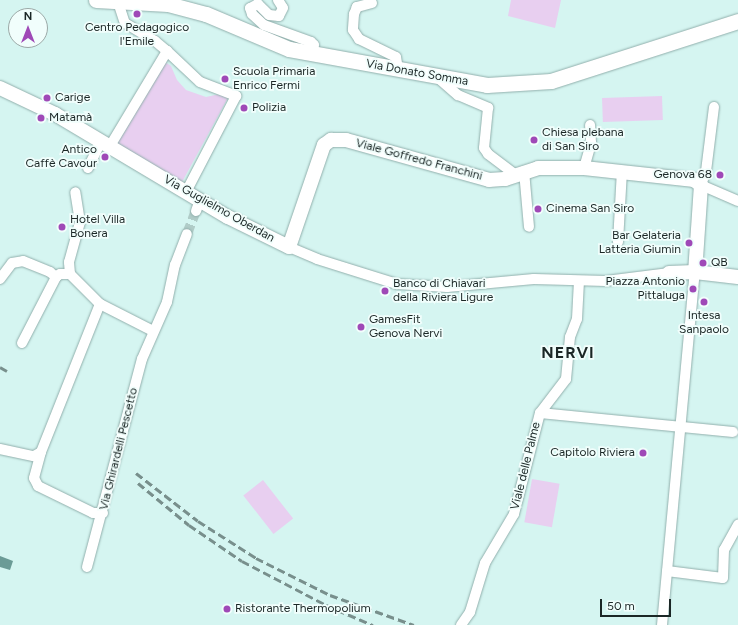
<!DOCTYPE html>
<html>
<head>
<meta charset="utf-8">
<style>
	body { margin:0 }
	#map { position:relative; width:738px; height:625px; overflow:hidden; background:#d5f5f1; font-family:Figtree,sans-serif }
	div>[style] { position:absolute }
	.green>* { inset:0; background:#e8cff0; transform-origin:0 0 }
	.water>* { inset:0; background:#6b9b96 }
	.street-tunnel>* { height:10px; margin-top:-5px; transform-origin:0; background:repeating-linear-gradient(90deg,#b0ccc8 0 10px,transparent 0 15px) }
	.roads { filter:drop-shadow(0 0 1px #91afac) drop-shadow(0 0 1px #91afac) }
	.street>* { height:10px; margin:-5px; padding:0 5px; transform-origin:5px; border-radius:5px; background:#fff }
	.secondary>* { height:14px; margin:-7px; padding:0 7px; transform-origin:7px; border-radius:7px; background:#fff }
	.primary>* { height:15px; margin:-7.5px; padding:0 7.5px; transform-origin:7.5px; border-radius:7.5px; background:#fff }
	.rail>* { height:3px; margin-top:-1.5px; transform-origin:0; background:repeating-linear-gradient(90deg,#788f8c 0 8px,transparent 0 12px) }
	.dots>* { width:11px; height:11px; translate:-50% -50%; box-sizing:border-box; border:2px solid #f1fefc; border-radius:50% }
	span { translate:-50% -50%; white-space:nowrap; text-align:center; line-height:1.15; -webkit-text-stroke:3.5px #f1fefc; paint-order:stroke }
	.poi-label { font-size:12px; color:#1b2726 }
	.left { translate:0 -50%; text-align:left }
	.right { translate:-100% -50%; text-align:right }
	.street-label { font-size:12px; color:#1b2726 }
	.district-label { font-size:16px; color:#1b2726; font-weight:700; letter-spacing:1px }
	.north { position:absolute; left:8px; top:8px; width:40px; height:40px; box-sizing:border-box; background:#f1fefc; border:1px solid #9ba8a6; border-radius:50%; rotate:0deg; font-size:11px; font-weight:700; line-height:16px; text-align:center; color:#1b2726 }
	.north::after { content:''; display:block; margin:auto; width:14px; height:18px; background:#9f49b7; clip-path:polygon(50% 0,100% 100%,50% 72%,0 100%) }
	.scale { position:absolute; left:600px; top:599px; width:71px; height:18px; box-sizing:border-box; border:2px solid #1b2726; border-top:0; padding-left:5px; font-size:12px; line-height:14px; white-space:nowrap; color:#1b2726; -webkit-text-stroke:3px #f1fefc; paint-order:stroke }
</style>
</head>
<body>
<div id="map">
	<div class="green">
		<div style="clip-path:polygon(511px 0,561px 0,555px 28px,508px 16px)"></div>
		<div style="clip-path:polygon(165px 62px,171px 66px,177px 80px,186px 90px,206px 97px,224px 93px,229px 96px,182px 182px,117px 144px)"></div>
		<div style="left:662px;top:96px;width:24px;height:60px;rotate:88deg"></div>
		<div style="left:532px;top:479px;width:28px;height:44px;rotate:10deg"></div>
		<div style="left:263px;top:480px;width:49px;height:25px;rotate:52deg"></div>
	</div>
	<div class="water">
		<div style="clip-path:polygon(0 556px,13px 561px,10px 570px,0 567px)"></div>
	</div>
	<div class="street-tunnel">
		<div style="left:187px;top:234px;width:25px;rotate:-69deg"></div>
	</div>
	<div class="roads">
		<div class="street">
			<div style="left:278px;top:0;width:9px;rotate:58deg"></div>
			<div style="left:283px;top:8px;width:9px;rotate:117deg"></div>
			<div style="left:279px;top:16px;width:10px;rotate:-174deg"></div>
			<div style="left:269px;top:15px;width:16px;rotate:-135deg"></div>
			<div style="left:258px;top:4px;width:9px;rotate:153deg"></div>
			<div style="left:250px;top:8px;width:6px;rotate:72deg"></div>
			<div style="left:252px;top:14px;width:16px;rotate:43deg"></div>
			<div style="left:264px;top:25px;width:50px;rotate:19.9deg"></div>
			<div style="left:311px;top:42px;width:4px;rotate:45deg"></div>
			<div style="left:314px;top:45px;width:9px;rotate:111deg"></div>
			<div style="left:118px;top:2px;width:22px;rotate:72deg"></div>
			<div style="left:125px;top:23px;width:35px;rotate:31deg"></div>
			<div style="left:155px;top:41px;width:16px;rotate:40deg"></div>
			<div style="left:372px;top:3px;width:16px;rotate:165deg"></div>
			<div style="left:357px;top:7px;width:8px;rotate:113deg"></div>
			<div style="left:354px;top:14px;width:16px;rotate:94deg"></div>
			<div style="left:353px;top:30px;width:11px;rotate:56deg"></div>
			<div style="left:359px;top:39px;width:41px;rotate:25.9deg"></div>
			<div style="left:396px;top:57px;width:13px;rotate:81deg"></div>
			<div style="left:437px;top:77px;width:28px;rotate:41deg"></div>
			<div style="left:458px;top:95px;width:33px;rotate:23deg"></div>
			<div style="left:488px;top:108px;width:40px;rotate:95.7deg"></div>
			<div style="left:484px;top:148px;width:7px;rotate:56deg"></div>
			<div style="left:488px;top:154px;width:34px;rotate:37deg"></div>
			<div style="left:714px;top:107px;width:64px;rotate:97.1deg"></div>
			<div style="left:706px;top:171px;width:15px;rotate:110deg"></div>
			<div style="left:701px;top:185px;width:40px;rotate:23.4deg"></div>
			<div style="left:110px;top:146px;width:111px;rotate:-59deg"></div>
			<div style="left:167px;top:51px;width:45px;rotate:43.2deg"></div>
			<div style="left:200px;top:82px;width:39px;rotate:21deg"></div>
			<div style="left:236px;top:96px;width:108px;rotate:117.5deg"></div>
			<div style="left:88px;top:168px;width:30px;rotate:-64deg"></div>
			<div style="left:584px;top:168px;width:26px;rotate:-74deg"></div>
			<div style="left:591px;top:143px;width:18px;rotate:-93deg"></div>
			<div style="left:524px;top:171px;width:56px;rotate:84.9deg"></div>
			<div style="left:196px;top:211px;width:12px;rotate:-70deg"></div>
			<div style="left:618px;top:242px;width:71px;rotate:-86.8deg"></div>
			<div style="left:289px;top:247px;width:30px;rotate:23deg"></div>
			<div style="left:317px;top:259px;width:84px;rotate:17.4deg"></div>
			<div style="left:397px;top:284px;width:50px;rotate:3.4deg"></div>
			<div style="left:447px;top:287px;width:87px;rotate:-5.3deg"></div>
			<div style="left:534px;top:279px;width:72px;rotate:1.6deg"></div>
			<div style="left:606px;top:281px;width:64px;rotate:-7.2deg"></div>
			<div style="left:70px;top:274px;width:12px;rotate:-95deg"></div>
			<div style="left:69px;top:262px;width:41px;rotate:-74.6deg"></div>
			<div style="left:80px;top:222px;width:30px;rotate:-99deg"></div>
			<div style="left:0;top:279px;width:20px;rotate:-53deg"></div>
			<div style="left:12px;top:263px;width:11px;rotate:-10deg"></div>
			<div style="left:23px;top:261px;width:29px;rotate:22deg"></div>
			<div style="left:50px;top:272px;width:8px;rotate:40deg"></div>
			<div style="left:22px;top:343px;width:74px;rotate:-62.7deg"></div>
			<div style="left:56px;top:277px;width:5px;rotate:-37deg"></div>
			<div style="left:60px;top:274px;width:10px"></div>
			<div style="left:70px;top:274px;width:42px;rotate:45deg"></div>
			<div style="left:100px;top:304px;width:59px;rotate:27deg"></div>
			<div style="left:540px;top:413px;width:194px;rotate:5.6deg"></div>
			<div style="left:0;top:449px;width:35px;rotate:12deg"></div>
			<div style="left:34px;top:456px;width:8px;rotate:-30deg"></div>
			<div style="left:41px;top:452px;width:159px;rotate:-68.3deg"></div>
			<div style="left:41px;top:452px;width:27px;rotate:105deg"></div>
			<div style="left:34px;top:478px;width:9px;rotate:63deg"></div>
			<div style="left:38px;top:486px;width:61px;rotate:26.1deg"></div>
			<div style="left:93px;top:513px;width:10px"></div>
			<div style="left:87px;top:567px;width:215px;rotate:-75.2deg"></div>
			<div style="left:142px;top:359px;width:62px;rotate:-66.3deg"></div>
			<div style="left:167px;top:302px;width:38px;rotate:-78deg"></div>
			<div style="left:175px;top:265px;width:33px;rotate:-69deg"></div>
			<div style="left:667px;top:571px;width:56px;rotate:7.1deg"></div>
			<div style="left:723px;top:578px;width:28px;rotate:-88deg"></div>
			<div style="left:724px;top:550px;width:29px;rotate:-61deg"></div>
			<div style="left:461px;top:625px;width:16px;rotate:-55deg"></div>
			<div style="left:470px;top:612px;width:51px;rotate:-73deg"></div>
			<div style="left:485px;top:563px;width:57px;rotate:-59.4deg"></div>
			<div style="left:514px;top:514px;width:104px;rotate:-75.6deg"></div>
			<div style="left:540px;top:413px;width:43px;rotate:-52.6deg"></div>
			<div style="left:566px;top:379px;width:42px;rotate:-84.6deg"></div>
			<div style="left:570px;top:337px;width:19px;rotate:-69deg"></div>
			<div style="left:577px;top:319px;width:38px;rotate:-87deg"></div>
			<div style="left:662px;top:625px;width:355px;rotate:-84.7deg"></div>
		</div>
		<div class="secondary">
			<div style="left:0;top:88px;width:61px;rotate:25.3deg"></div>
			<div style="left:55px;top:114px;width:201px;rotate:30.8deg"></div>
			<div style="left:228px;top:217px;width:68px;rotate:26.2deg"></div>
			<div style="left:289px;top:247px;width:108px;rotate:-71.1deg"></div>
			<div style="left:324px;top:145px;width:9px;rotate:-36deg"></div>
			<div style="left:331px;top:140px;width:15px"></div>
			<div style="left:346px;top:140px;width:148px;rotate:15.6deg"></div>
			<div style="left:489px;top:180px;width:16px;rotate:-4deg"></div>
			<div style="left:505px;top:179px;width:35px;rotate:-18deg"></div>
			<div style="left:538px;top:168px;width:46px"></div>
			<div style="left:584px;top:168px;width:111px;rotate:6.2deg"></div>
			<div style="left:694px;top:180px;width:9px;rotate:36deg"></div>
			<div style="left:701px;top:185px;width:87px;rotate:93.9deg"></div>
			<div style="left:669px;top:273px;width:26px;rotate:-2deg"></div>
			<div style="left:695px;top:272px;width:43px;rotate:6.6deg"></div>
		</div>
		<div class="primary">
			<div style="left:96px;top:0;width:72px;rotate:3.2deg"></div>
			<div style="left:168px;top:4px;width:39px;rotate:15deg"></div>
			<div style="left:206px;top:14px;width:90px;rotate:22.9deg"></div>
			<div style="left:289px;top:49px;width:201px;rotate:10.3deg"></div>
			<div style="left:487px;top:85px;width:64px;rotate:-3.6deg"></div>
			<div style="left:551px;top:81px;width:196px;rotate:-17.8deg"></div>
		</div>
	</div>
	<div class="rail">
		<div style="left:0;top:367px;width:8px;rotate:30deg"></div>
		<div style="left:136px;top:473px;width:78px;rotate:37.7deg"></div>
		<div style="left:198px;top:521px;width:69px;rotate:32.5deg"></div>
		<div style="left:256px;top:558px;width:83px;rotate:26.6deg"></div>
		<div style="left:330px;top:595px;width:89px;rotate:19.7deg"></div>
		<div style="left:138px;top:483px;width:66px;rotate:39.5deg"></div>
		<div style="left:189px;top:525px;width:64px;rotate:34.2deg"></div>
		<div style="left:242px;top:561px;width:95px;rotate:27.6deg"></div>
		<div style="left:326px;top:605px;width:51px;rotate:23.1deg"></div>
	</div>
	<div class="dots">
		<div style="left:137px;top:14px;background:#9f49b7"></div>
		<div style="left:225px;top:79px;background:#9f49b7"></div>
		<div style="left:47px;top:98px;background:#9f49b7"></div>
		<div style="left:244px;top:108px;background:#9f49b7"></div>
		<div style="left:41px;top:118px;background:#9f49b7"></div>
		<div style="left:534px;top:140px;background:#9f49b7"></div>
		<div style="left:105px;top:157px;background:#9f49b7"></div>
		<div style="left:720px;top:175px;background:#9f49b7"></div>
		<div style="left:538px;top:209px;background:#9f49b7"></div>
		<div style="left:62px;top:227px;background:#9f49b7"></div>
		<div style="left:689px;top:243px;background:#9f49b7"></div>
		<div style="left:703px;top:263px;background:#9f49b7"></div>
		<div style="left:693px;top:289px;background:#9f49b7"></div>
		<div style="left:385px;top:291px;background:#9f49b7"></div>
		<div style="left:704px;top:302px;background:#9f49b7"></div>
		<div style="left:361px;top:327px;background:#9f49b7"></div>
		<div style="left:643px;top:453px;background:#9f49b7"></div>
		<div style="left:227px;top:609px;background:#9f49b7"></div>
	</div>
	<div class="poi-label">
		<span style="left:137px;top:35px">Centro Pedagogico<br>l'Emile</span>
		<span class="left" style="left:233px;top:79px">Scuola Primaria<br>Enrico Fermi</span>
		<span class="left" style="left:55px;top:98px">Carige</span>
		<span class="left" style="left:252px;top:108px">Polizia</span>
		<span class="left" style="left:49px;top:118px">Matamà</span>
		<span class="left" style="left:542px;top:140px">Chiesa plebana<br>di San Siro</span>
		<span class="right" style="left:97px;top:157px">Antico<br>Caffè Cavour</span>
		<span class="right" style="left:712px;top:175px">Genova 68</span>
		<span class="left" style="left:546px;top:209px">Cinema San Siro</span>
		<span class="left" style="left:70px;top:227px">Hotel Villa<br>Bonera</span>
		<span class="right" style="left:681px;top:243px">Bar Gelateria<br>Latteria Giumin</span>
		<span class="left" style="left:711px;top:263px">QB</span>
		<span class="right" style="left:685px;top:289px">Piazza Antonio<br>Pittaluga</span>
		<span class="left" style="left:393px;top:291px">Banco di Chiavari<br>della Riviera Ligure</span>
		<span style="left:704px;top:323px">Intesa<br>Sanpaolo</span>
		<span class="left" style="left:369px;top:327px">GamesFit<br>Genova Nervi</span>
		<span class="right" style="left:635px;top:453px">Capitolo Riviera</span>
		<span class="left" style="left:235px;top:609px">Ristorante Thermopolium</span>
	</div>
	<div class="street-label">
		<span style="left:417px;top:73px;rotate:10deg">Via Donato Somma</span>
		<span style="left:419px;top:160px;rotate:15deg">Viale Goffredo Franchini</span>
		<span style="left:219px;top:209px;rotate:29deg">Via Guglielmo Oberdan</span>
		<span style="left:119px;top:449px;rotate:-76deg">Via Ghirardelli Pescetto</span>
		<span style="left:526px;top:466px;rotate:-76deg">Viale delle Palme</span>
	</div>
	<div class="district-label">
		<span style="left:568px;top:353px">NERVI</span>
	</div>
	<div class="north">N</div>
	<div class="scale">50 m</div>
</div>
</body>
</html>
